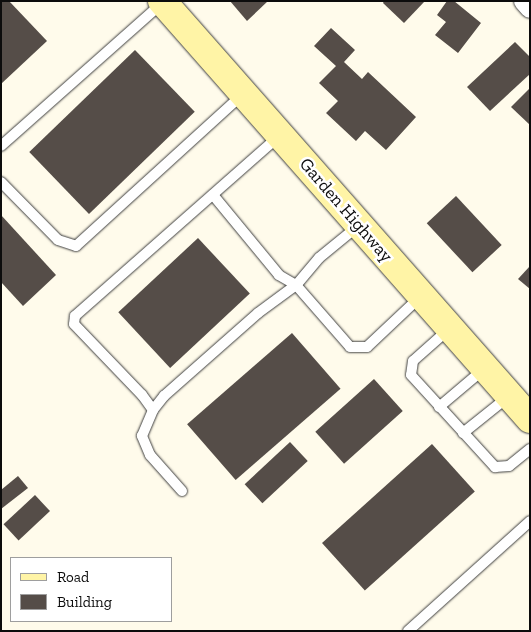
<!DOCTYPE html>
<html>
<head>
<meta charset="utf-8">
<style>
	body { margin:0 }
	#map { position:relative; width:531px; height:632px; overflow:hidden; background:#fffbeb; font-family:"Zilla Slab",serif }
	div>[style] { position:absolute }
	.building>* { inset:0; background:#554d48; transform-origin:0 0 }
	.roads { filter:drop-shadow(0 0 1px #3f3f3f) drop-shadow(0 0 1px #3f3f3f) }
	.lane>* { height:10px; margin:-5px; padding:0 5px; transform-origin:5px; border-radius:5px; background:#fff }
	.street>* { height:20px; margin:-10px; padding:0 10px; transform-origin:10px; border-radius:10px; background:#fff }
	.secondary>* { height:28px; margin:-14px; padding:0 14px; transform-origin:14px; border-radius:14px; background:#fff4a6 }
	span { translate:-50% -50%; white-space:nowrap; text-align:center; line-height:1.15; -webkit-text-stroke:5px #fff; paint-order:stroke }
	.street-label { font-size:18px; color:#0c0c0c }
	.frame { position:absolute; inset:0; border:2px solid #0c0c0c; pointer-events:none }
	.legend { position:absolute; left:10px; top:557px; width:162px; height:65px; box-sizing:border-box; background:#fff; border:1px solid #9e9e9e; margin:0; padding:6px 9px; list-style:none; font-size:15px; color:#0c0c0c }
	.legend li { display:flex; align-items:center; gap:10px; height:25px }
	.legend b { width:25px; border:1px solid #9e9e9e }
</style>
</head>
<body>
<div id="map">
	<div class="building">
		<div style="clip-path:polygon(1px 1px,9px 1px,47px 41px,1px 84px)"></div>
		<div style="clip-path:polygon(230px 1px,268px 1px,247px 21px)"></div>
		<div style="clip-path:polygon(384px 1px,425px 1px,404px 23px,383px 3px)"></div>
		<div style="clip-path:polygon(447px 1px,454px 1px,481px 23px,458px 53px,435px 35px,446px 22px,437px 15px)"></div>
		<div style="clip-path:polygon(331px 28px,355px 50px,344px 62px,362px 79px,368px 72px,416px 117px,386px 150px,365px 131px,356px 141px,326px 113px,338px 101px,319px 83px,336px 66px,314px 46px)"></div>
		<div style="clip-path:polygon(515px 42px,530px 57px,530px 74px,490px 111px,467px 87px)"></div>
		<div style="left:135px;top:50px;width:86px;height:147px;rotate:46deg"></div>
		<div style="clip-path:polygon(530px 88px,530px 125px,511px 107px)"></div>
		<div style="left:456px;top:196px;width:67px;height:40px;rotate:47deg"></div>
		<div style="clip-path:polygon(1px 215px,56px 275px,23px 306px,1px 282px)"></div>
		<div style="left:198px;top:238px;width:76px;height:109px;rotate:47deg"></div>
		<div style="clip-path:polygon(530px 266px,530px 289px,518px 279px)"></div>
		<div style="left:292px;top:333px;width:74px;height:139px;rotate:49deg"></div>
		<div style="left:374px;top:379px;width:43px;height:79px;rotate:48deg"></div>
		<div style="left:290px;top:442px;width:26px;height:62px;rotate:47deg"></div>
		<div style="left:432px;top:444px;width:64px;height:148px;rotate:48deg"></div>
		<div style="clip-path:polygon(18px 476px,28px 488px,1px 509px,1px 490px)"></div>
		<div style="left:35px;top:495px;width:22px;height:43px;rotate:47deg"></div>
	</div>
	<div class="roads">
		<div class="lane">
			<div style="left:1px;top:146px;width:215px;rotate:-41.6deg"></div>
			<div style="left:1px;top:182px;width:81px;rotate:45.5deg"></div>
			<div style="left:58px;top:240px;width:19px;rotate:18deg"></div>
			<div style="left:76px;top:246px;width:226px;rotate:-42.3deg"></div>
			<div style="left:358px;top:226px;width:50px;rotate:140.6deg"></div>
			<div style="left:319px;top:258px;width:35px;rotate:130deg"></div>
			<div style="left:296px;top:285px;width:82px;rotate:48.9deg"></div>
			<div style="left:350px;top:347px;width:17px"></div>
			<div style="left:367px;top:347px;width:73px;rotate:-43.3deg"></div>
			<div style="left:449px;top:329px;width:48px;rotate:138.4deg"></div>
			<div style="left:413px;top:361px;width:14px;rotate:98deg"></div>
			<div style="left:411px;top:375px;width:125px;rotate:47.6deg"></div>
			<div style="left:495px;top:467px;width:14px;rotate:-4deg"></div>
			<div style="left:509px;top:466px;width:27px;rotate:-39deg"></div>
			<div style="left:439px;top:407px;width:59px;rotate:-40.2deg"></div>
			<div style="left:153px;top:410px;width:19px;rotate:-126deg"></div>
			<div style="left:142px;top:395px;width:98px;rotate:-133.8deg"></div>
			<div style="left:74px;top:324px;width:8px;rotate:-83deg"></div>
			<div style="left:75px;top:316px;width:272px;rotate:-41.4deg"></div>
			<div style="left:463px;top:433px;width:59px;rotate:-38.8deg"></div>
			<div style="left:182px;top:491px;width:48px;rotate:-131.6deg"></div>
			<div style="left:150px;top:455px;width:21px;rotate:-113deg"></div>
			<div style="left:142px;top:436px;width:28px;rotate:-67deg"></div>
			<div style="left:153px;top:410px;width:18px;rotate:-52deg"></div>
			<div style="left:164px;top:396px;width:125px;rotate:-41.4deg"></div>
			<div style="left:258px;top:313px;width:47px;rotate:-36.4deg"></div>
			<div style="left:296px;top:285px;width:20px;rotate:-150deg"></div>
			<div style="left:279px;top:275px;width:104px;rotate:-129.5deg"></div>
			<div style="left:408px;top:631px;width:164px;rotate:-42deg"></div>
		</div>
		<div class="street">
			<div style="left:524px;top:1px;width:9px;rotate:49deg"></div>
		</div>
		<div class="secondary">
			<div style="left:162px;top:1px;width:557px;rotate:48.64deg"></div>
		</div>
	</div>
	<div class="street-label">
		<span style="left:346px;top:210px;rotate:49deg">Garden Highway</span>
	</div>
	<div class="frame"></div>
	<ul class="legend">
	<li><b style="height:6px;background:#fff4a6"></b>Road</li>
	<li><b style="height:14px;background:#554d48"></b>Building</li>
	</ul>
</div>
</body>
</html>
